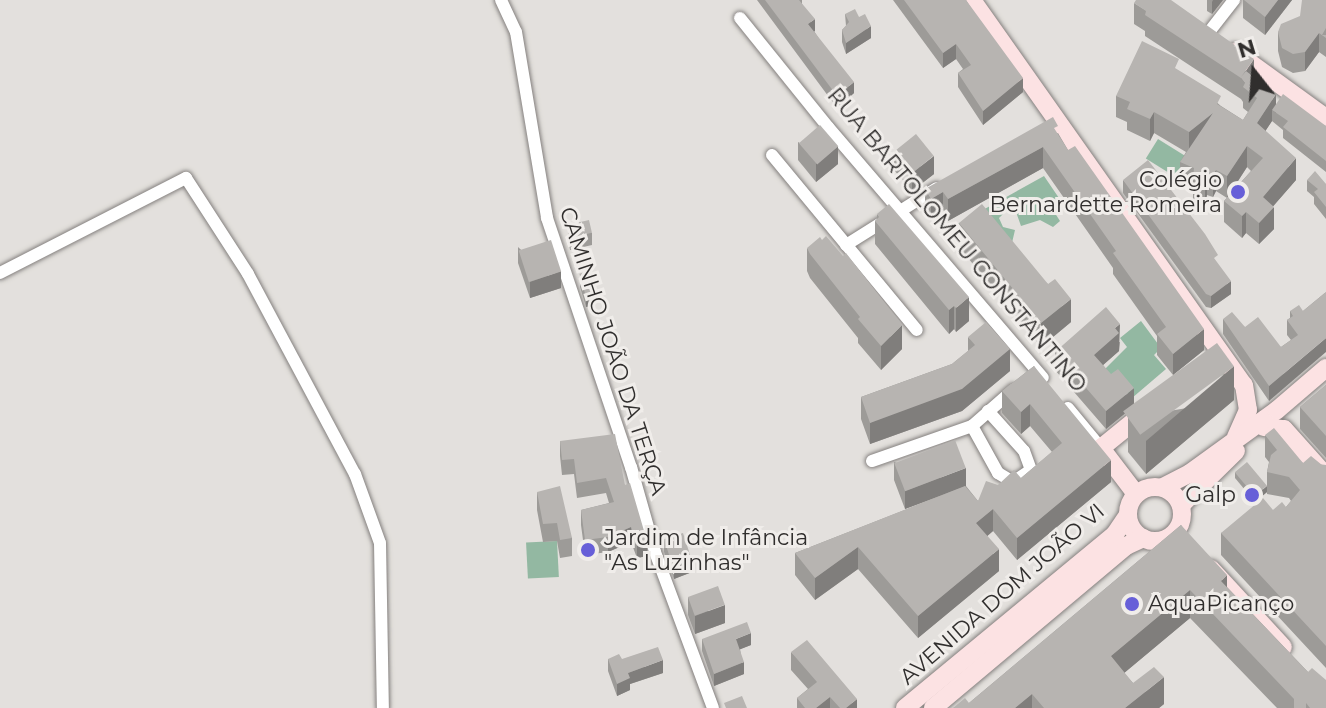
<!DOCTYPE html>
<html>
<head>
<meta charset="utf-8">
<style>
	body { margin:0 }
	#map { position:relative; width:1326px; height:708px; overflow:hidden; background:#e3e0dd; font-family:Montserrat,sans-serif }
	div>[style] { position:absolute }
	.green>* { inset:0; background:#93b8a2; transform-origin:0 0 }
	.roads { filter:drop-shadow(0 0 2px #84807e) drop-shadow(0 0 2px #84807e) }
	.street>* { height:12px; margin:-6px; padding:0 6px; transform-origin:6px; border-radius:6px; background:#fff }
	.secondary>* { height:18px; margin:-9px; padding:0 9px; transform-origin:9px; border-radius:9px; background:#fce2e3 }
	.secondary>.ring { margin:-9px; padding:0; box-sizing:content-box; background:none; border:18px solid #fce2e3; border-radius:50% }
	.wall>* { inset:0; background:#9d9b98 }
	.shaded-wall>* { inset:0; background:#807e7c }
	.building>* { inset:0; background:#b7b4b1; transform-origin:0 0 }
	.dots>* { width:22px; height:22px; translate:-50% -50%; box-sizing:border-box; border:4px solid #f0edea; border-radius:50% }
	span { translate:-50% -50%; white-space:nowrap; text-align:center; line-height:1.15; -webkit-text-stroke:6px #f0edea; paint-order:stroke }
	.poi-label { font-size:22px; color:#302e2d }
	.right { translate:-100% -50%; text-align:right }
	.left { translate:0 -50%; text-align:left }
	.street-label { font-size:22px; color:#302e2d }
	.north { position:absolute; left:1214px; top:32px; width:80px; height:80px; -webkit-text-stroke:6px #f0edea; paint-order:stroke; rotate:343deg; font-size:22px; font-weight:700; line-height:32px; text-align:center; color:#302e2d }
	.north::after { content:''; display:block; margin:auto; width:28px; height:36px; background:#302e2d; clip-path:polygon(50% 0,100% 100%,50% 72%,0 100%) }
</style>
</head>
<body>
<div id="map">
	<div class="green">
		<div style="left:1158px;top:139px;width:36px;height:23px;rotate:32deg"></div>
		<div style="clip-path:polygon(1044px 176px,1061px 201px,1051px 207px,1060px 221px,1053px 227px,1040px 220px,1021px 226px,1016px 212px,1008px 209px,999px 218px,1003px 227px,1015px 230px,1011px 247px,980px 225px,991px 214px,954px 241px,945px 231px)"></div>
		<div style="clip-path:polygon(1141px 321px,1161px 348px,1154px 355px,1166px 369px,1132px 398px,1105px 369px,1127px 347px,1120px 338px)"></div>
		<div style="left:557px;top:541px;width:36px;height:31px;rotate:87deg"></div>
	</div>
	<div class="roads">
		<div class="street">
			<div style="left:501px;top:0;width:35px;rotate:65deg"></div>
			<div style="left:516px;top:32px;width:189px;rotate:80.5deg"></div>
			<div style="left:547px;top:218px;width:263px;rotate:71.4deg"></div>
			<div style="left:631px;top:467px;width:88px;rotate:74.2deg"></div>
			<div style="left:655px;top:552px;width:166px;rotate:69.6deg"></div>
			<div style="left:740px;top:18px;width:140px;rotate:51.1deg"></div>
			<div style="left:828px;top:127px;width:330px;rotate:49.4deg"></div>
			<div style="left:1209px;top:32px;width:41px;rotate:-52deg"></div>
			<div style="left:772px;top:155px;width:227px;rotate:50.4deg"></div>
			<div style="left:846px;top:245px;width:107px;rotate:-32.1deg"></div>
			<div style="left:0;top:273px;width:209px;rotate:-27.1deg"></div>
			<div style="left:186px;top:178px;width:114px;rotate:57.1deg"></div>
			<div style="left:248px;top:274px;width:227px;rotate:61.9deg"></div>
			<div style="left:355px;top:474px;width:73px;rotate:70.1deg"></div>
			<div style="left:380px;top:543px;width:165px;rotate:89deg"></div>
			<div style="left:1068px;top:408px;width:52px;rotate:50.5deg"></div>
			<div style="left:972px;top:426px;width:54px;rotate:61deg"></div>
			<div style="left:998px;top:473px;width:17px;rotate:31deg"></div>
			<div style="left:1013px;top:482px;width:22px;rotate:-34deg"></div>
			<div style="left:1031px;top:470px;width:20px;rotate:-110deg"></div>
			<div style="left:1024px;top:451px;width:54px;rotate:-132deg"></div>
			<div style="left:872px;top:461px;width:106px;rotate:-19.3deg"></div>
			<div style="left:972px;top:426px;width:55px;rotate:-41.3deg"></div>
		</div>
		<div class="secondary">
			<div style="left:972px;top:0;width:471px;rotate:54.8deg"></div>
			<div style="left:1244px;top:385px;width:25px;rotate:81deg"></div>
			<div style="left:1248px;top:410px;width:30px;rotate:114deg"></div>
			<div style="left:1235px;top:52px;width:112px;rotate:36deg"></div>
			<div style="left:1264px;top:427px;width:20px;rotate:6deg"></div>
			<div style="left:1284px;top:429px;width:63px;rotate:48.2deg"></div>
			<div class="ring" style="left:1128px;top:487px;width:36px;height:36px"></div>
			<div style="left:1163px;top:487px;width:30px;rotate:-27deg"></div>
			<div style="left:1190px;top:473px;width:107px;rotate:-35.9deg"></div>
			<div style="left:1277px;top:410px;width:65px;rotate:-40.6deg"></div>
			<div style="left:1136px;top:494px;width:58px;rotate:-127.3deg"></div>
			<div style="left:1101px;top:448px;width:55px;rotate:-39.1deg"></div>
			<div style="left:1181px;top:505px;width:77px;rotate:-44.5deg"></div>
			<div style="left:1211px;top:569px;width:106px;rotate:47.3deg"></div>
			<div style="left:905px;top:708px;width:273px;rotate:-39.6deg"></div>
			<div style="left:1115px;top:534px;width:23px;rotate:-56deg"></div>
			<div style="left:933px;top:708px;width:252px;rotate:-40deg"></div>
			<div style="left:1126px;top:546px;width:19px;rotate:-25deg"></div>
		</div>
	</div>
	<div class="wall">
		<div style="clip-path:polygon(757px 0,802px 0,802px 4px,815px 31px,814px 31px,854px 93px,837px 108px)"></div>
		<div style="clip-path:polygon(893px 0,966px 0,1023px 92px,983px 125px,958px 87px,958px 73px,963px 69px,956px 59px,943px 68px)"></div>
		<div style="clip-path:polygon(1207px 0,1223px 0,1212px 14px,1207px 11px)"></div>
		<div style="clip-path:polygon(1243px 0,1292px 0,1265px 35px,1243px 18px)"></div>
		<div style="clip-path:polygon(1326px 0,1326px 57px,1319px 52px,1305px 71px,1293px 73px,1282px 67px,1278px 51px,1278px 32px)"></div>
		<div style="clip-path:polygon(1134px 3px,1254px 77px,1276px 104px,1326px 126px,1326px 172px,1283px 138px,1283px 130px,1272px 121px,1265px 131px,1296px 180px,1273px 206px,1274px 229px,1259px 244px,1246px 233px,1242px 238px,1224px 222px,1224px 201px,1251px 171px,1247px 167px,1227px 198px,1216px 191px,1213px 197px,1207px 195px,1205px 204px,1193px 199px,1193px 189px,1180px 183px,1180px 162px,1186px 152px,1154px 133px,1150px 141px,1127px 130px,1127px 122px,1116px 117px,1116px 96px,1179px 71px,1221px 106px,1243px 120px,1248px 112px,1243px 108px,1243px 102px,1241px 99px,1145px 36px,1145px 31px,1134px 24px)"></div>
		<div style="clip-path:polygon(845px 14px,859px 17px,871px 38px,846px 54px,842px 42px,842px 30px,846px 26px)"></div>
		<div style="clip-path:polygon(1058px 133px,1068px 150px,1204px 350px,1173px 375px,1157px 355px,1157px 336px,1113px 274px,1113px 268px,1043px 168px,948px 221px,943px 213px,931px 220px,925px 210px,925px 189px)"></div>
		<div style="clip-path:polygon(798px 142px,838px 164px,816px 182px,798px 160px)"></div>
		<div style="clip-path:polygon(894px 152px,934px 174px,912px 191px,894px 170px)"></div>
		<div style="clip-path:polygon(1123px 180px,1218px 265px,1231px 294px,1211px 308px,1206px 307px,1123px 193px)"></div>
		<div style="clip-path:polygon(1307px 180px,1326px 184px,1326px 219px,1314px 204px,1314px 197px,1307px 191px)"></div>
		<div style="clip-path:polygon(877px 214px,969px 321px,956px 332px,954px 329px,949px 334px,875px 244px,875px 221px,877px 219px)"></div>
		<div style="clip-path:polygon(959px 223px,1048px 284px,1071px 322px,1041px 347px,959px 247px)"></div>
		<div style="clip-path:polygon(568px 224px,592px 233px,592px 245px,570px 250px,568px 236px)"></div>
		<div style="clip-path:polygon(518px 247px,561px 288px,530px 298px,518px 263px)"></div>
		<div style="clip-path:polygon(807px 248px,902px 349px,881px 370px,858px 343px,858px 338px,810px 278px,807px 271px)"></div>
		<div style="clip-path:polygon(580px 275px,595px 304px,586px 307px,580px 287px)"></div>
		<div style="clip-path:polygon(1326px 292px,1269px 401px,1223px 334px,1223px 319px,1245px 327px,1281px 347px,1291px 340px,1287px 335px,1287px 320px,1290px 318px,1290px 311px,1303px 311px)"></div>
		<div style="clip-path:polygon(968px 337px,1010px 371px,962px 411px,870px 444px,861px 419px,861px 397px,952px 364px,968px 351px)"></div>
		<div style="clip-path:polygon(1120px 342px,1119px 351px,1103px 365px,1134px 406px,1106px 429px,1055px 370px,1055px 352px)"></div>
		<div style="clip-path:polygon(1034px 366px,1111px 482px,1017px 560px,993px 531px,987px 536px,999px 571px,918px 638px,858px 569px,815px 600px,795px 575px,795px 553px,943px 495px,905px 509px,894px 480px,894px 462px,966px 486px,978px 501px,998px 485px,1021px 478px,1052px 452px,1030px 426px,1021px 434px,1002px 413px,1002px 391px)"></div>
		<div style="clip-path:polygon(1326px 385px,1326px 458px,1300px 429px,1300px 407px)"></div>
		<div style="clip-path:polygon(1234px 400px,1146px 474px,1128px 452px,1128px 418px)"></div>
		<div style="clip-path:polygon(1265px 435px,1303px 463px,1326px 465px,1326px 668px,1221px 555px,1221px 533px,1273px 510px,1286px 507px,1291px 501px,1289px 498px,1267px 494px,1267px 472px,1269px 462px,1265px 457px)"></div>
		<div style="clip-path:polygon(560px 441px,625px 485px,647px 556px,637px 558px,631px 542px,608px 552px,585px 555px,581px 525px,581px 510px,609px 503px,606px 493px,577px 498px,574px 474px,562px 475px,560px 456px)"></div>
		<div style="clip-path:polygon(1235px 472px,1267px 492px,1255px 502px,1235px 478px)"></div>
		<div style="clip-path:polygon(537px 492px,572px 538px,572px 556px,560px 558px,557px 541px,543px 542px,537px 510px)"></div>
		<div style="clip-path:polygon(1181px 525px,1227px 587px,1308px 672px,1326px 708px,1277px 708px,1190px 618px,1124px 673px,1133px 683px,1164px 704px,1159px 708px,953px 708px,969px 703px)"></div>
		<div style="clip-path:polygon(664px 539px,692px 572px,674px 579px,664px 552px)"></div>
		<div style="clip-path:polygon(688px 597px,725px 623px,695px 634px,688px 615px)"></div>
		<div style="clip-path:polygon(702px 639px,751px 645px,740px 649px,744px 674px,714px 686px,702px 651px)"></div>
		<div style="clip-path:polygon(791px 652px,857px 708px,797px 708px,797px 698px,808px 689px,791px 670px)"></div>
		<div style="clip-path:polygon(608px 659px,622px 659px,663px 673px,630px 684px,630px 690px,617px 696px,608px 671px)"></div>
	</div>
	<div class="shaded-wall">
		<div style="clip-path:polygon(1213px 0,1223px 0,1212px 14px,1212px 2px)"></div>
		<div style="clip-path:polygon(1278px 0,1292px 0,1265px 35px,1265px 17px)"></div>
		<div style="clip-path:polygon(815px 19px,815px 31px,808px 36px,808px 24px)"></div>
		<div style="clip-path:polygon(871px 26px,871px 38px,846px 54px,846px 43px)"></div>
		<div style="clip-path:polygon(1319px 33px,1319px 52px,1305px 71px,1305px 52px)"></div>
		<div style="clip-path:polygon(956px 44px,956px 59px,943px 68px,943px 53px)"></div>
		<div style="clip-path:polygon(1254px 59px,1254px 80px,1245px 83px,1241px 78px)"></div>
		<div style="clip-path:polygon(1023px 78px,1023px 92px,983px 125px,983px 111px)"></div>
		<div style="clip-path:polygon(854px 82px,854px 93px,837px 108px,837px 96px)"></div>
		<div style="clip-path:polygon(1276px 94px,1276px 113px,1272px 110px,1272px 121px,1257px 144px,1257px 123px)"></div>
		<div style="clip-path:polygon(1154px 112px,1154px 133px,1150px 141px,1150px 119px)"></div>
		<div style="clip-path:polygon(1213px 113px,1189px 154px,1189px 132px)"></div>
		<div style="clip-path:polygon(838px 146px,838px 164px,816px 182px,816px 164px)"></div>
		<div style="clip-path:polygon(1247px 146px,1247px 167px,1227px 198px,1227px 176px)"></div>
		<div style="clip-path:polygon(1043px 147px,1043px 168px,948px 221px,948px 199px)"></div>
		<div style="clip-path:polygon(934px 156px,934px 174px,912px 191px,912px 173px)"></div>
		<div style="clip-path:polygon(1296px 158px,1296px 180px,1263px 218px,1263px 197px)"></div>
		<div style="clip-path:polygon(1216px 170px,1216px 191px,1213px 197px,1213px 176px)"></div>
		<div style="clip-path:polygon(1207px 174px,1207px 195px,1205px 204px,1205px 182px)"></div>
		<div style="clip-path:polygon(943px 192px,943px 213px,931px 220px,931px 199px)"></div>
		<div style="clip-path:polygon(1274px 207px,1274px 229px,1259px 244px,1259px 223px)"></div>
		<div style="clip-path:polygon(1246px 212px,1246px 233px,1242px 238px,1242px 216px)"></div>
		<div style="clip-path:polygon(561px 271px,561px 288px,530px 298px,530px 282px)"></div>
		<div style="clip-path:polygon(1231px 281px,1231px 294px,1211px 308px,1211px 296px)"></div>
		<div style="clip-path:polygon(595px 292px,595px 304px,586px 307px,586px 295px)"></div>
		<div style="clip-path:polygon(969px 297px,969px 321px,956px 332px,956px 308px)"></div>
		<div style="clip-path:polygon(1071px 299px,1071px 322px,1041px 347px,1041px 323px)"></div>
		<div style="clip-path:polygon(954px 306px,954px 329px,949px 334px,949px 310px)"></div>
		<div style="clip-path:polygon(1120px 324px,1119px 351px,1094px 373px,1094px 355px,1115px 328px)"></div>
		<div style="clip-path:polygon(902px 325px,902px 349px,881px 370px,881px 346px)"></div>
		<div style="clip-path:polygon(1204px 329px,1204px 350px,1173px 375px,1173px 354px)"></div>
		<div style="clip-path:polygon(1326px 338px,1326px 352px,1269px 401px,1269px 386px)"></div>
		<div style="clip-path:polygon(1010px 349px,1010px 371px,962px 411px,870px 444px,870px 423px)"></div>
		<div style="clip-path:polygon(1234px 366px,1234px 400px,1146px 474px,1146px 441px)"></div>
		<div style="clip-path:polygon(1134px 388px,1134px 406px,1106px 429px,1106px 411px)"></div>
		<div style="clip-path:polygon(1030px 404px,1030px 426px,1021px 434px,1021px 412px)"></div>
		<div style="clip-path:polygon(1111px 460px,1111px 482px,1017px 560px,1017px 538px)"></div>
		<div style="clip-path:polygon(966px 468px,966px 486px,905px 509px,905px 491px)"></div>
		<div style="clip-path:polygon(1267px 486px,1267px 492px,1255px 502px,1255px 496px)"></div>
		<div style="clip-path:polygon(993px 509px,993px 531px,976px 546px,976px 523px)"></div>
		<div style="clip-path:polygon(631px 527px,631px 542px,608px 552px,608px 537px)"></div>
		<div style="clip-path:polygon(647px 541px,647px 556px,637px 558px,637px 543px)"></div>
		<div style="clip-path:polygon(858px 547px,858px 569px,815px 600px,815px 578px)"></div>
		<div style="clip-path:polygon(999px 549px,999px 571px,918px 638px,918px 616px)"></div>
		<div style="clip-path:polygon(692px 560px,692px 572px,674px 579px,674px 566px)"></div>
		<div style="clip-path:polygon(1227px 575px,1227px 603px,1221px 581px)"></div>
		<div style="clip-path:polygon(1190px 590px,1190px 618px,1111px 684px,1111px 656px)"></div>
		<div style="clip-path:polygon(725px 605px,725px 623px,695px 634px,695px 616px)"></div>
		<div style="clip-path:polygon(751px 633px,751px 645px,736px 651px,736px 639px)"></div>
		<div style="clip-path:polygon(663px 660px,663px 673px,630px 684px,630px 690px,617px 696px,617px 684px,628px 673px)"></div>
		<div style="clip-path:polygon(744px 662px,744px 674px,714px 686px,714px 674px)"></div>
		<div style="clip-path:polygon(1164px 677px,1164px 704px,1159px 708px,1125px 708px)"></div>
		<div style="clip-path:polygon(1032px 694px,1032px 708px,1015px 708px)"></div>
		<div style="clip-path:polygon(830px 697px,830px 708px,816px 708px)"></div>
		<div style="clip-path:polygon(857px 699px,857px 708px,846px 708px)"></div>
	</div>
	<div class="building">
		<div style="clip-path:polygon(765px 0,799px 0,815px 19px,808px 24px,854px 82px,837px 96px)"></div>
		<div style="clip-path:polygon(904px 0,966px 0,1023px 78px,983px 111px,958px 73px,971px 65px,956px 44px,943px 53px)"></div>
		<div style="clip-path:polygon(1136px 0,1171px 0,1239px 48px,1237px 51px,1240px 49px,1254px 59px,1241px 77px,1246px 71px,1276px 94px,1257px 123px,1296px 158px,1263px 197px,1274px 207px,1259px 223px,1246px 212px,1242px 216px,1224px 201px,1263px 158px,1247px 146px,1227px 176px,1216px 170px,1213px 176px,1207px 174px,1205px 182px,1193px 178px,1194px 168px,1180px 162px,1213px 113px,1189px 132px,1154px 112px,1150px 119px,1127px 109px,1130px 102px,1116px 96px,1142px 41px,1179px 59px,1175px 68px,1221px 96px,1217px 104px,1243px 120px,1257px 98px,1243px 87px,1245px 83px,1241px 78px,1145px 15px,1146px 11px,1134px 3px)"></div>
		<div style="clip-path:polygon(1244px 0,1278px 0,1265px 17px)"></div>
		<div style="clip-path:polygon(1302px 0,1326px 0,1326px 28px,1322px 35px,1326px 35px,1326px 38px,1319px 33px,1305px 52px,1293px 54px,1282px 48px,1278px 32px,1281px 24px,1300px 16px)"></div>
		<div style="clip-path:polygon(855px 9px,859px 17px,865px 14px,871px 26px,846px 43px,842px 30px,849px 22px,845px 14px)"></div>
		<div style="clip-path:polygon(1283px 94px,1326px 126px,1326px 161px,1283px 127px,1288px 121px,1272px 110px)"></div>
		<div style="clip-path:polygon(1053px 117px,1058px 126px,1054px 128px,1068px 150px,1075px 146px,1204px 329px,1173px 354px,1157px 334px,1166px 327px,1113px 253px,1116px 251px,1043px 147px,948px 199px,943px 192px,931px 199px,925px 189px)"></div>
		<div style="left:820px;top:125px;width:28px;height:28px;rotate:49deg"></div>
		<div style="left:916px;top:134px;width:28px;height:28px;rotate:51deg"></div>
		<div style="clip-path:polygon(1148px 160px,1205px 234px,1218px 255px,1214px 258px,1231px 281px,1211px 296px,1206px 294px,1123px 180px)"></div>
		<div style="clip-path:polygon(1315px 171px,1326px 184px,1326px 207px,1314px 192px,1318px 189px,1307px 180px)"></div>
		<div style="clip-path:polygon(889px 204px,969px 297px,956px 308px,954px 306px,949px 310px,875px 221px,879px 217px,877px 214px)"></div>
		<div style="clip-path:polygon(982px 204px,1048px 284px,1055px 279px,1071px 299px,1041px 323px,959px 223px)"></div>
		<div style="left:589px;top:220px;width:13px;height:21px;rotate:77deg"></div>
		<div style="clip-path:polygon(826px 236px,843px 256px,846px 253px,902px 325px,881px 346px,858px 319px,860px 317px,810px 254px,807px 248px,820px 237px,822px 240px)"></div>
		<div style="left:551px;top:240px;width:33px;height:34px;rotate:72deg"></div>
		<div style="left:589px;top:271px;width:22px;height:10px;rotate:74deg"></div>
		<div style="clip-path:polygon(1326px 292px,1326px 338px,1269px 386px,1223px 319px,1232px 312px,1245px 327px,1258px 317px,1281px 347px,1298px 335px,1287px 320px,1293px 316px,1290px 311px,1299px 305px,1303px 311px)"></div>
		<div style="clip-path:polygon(1106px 307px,1120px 324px,1115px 328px,1119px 333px,1094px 355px,1111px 374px,1118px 369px,1134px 388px,1106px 411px,1055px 352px)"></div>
		<div style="clip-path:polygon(986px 322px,1010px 349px,962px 389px,870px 423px,861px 397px,952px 364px,975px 345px,968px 337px)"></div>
		<div style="left:1217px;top:343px;width:29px;height:116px;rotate:54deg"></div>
		<div style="clip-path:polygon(1034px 366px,1111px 460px,1017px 538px,993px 509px,976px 523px,999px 549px,918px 616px,858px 547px,815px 578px,795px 553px,965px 486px,978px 501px,986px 481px,998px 485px,1014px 470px,1021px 478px,1062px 443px,1030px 404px,1021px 412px,1002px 391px)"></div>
		<div style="clip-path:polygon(1326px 385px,1326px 436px,1300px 407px)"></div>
		<div style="clip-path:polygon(1274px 428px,1303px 463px,1311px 456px,1322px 465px,1326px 465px,1326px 646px,1221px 533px,1263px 498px,1273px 510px,1282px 502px,1286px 507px,1300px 490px,1289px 477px,1267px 472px,1271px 455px,1277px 450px,1265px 435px)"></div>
		<div style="clip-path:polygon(615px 434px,625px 485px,630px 483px,647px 541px,637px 543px,631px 527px,608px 537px,585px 540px,581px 510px,614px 502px,606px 478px,577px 483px,574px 459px,562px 460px,560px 441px)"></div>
		<div style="left:955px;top:440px;width:30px;height:65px;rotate:69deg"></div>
		<div style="left:1247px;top:462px;width:31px;height:16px;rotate:50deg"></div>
		<div style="clip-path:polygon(560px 486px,572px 538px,560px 540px,557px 523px,543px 524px,537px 492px)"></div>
		<div style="clip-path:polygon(1181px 525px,1227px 575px,1221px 581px,1308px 672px,1312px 668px,1326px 680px,1326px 708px,1310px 708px,1306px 703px,1306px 708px,1294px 708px,1294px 699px,1190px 590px,1111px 656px,1133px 683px,1154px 667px,1164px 677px,1125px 708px,1044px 708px,1032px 694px,1015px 708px,953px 708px,965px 698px,969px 703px)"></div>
		<div style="left:683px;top:533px;width:28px;height:20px;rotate:72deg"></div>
		<div style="left:718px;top:586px;width:20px;height:32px;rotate:70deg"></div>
		<div style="clip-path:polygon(747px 622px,751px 633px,736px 639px,744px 662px,714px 674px,702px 639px)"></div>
		<div style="clip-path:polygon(807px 640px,857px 699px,846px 708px,840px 708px,830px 697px,816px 708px,805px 708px,797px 698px,817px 682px,791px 652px)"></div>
		<div style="clip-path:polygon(658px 647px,663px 660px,628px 673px,630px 678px,617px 684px,608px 659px,619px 654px,622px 659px)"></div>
		<div style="clip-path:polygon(742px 696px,747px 708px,726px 708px,724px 703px)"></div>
	</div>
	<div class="dots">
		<div style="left:1238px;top:192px;background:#675fd8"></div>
		<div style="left:1252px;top:495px;background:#675fd8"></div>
		<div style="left:588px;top:550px;background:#675fd8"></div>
		<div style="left:1132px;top:604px;background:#675fd8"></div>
	</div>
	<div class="poi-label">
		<span class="right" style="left:1222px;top:192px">Colégio<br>Bernardette Romeira</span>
		<span class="right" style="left:1236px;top:495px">Galp</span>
		<span class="left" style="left:604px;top:550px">Jardim de Infância<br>"As Luzinhas"</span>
		<span class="left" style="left:1148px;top:604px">AquaPicanço</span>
	</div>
	<div class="street-label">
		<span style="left:957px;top:240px;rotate:50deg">RUA BARTOLOMEU CONSTANTINO</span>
		<span style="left:613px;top:351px;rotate:72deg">CAMINHO JOÃO DA TERÇA</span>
		<span style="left:1002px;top:594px;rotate:-41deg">AVENIDA DOM JOÃO VI</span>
	</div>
	<div class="north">N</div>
</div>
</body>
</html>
